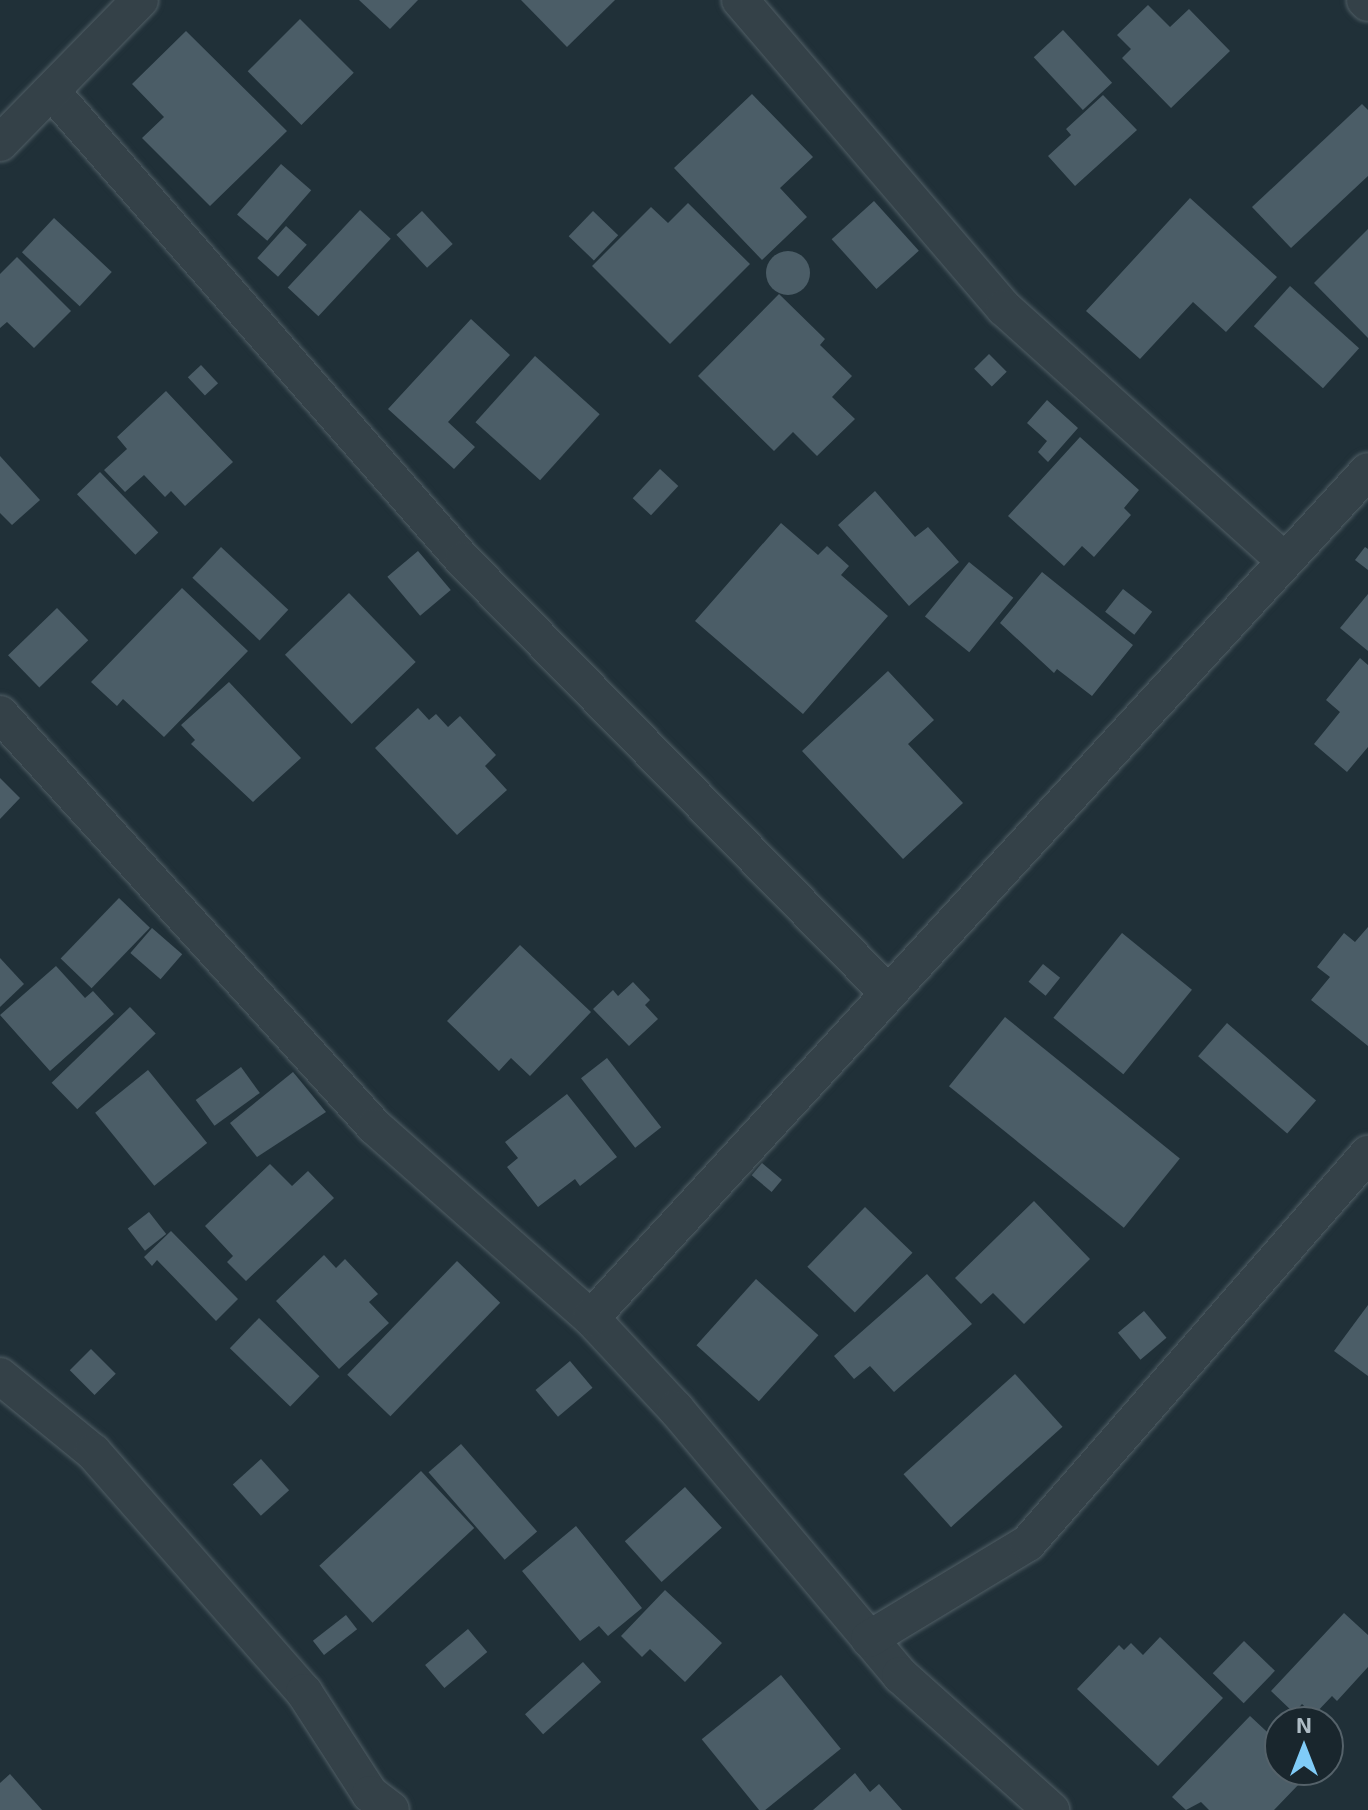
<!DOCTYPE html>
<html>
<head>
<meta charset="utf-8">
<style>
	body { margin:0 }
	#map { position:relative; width:1368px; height:1810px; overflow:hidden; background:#203038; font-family:"Exo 2",sans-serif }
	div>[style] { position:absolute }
	.building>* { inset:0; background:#4b5d67; transform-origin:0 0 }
	.round { border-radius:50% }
	.roads { filter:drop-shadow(0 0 2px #515f66) drop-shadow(0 0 2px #515f66) }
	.minor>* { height:36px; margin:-18px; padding:0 18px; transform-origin:18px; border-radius:18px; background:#344148 }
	span { translate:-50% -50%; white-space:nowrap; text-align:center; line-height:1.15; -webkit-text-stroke:6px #19262d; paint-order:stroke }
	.north { position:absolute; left:1264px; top:1706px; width:80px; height:80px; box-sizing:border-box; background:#19262d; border:2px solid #55626a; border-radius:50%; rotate:0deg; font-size:22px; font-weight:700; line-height:32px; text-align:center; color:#aebcc5 }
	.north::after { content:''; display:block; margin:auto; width:28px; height:36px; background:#80ccf8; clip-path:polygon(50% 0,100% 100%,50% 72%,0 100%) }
</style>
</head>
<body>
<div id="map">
	<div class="building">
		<div style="clip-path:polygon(359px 0,418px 0,390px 29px)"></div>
		<div style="clip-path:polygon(521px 0,615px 0,567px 47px)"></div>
		<div style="clip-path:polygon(1148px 5px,1170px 27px,1189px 9px,1230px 51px,1171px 108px,1122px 58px,1131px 49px,1117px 35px)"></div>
		<div style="left:300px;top:19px;width:76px;height:74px;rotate:45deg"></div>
		<div style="left:1063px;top:30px;width:72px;height:40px;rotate:47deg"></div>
		<div style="clip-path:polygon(186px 31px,287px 131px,210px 206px,142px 138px,164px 117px,132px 84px)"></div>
		<div style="clip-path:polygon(752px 94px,813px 157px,780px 188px,807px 217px,762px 260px,674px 168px)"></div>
		<div style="clip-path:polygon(1103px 95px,1137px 130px,1075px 186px,1048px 156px,1071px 135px,1066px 129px)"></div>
		<div style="clip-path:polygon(1362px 104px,1368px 110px,1368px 176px,1291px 248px,1252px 207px)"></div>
		<div style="left:281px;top:164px;width:40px;height:67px;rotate:41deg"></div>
		<div style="clip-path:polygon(1190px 198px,1277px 277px,1226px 332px,1193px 302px,1140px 359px,1086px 311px)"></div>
		<div style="left:874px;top:201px;width:67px;height:57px;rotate:48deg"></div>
		<div style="clip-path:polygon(688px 203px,750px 264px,670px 344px,592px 266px,651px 207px,668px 223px)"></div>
		<div style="left:360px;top:210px;width:42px;height:106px;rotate:43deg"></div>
		<div style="left:422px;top:211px;width:45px;height:35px;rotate:47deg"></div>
		<div style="left:593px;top:211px;width:35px;height:35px;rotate:44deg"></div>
		<div style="left:54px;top:218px;width:79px;height:47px;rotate:43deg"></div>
		<div style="left:286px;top:226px;width:28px;height:43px;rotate:42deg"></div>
		<div style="clip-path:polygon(1368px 229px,1368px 338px,1314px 283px)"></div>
		<div class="round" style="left:766px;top:251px;width:44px;height:44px"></div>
		<div style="clip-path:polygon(17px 257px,71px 311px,34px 348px,7px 322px,0 328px,0 274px)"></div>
		<div style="left:1290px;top:286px;width:93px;height:54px;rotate:42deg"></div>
		<div style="clip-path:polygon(779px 294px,825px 339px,820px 345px,852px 376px,832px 397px,855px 419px,817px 456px,793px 432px,774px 451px,698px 376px)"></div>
		<div style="clip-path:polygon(471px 319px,510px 355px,448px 422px,475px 447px,454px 469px,388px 409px)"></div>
		<div style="left:989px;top:354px;width:25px;height:21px;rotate:45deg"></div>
		<div style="left:535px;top:356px;width:87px;height:89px;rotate:42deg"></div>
		<div style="left:201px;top:365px;width:25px;height:18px;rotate:47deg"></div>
		<div style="clip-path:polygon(166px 391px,233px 462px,185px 506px,171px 491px,165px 497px,144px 475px,125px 492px,104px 470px,127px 449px,117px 437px)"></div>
		<div style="clip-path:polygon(1047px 400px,1078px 428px,1048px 462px,1038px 452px,1047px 441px,1027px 423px)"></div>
		<div style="clip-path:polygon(1080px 437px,1139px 490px,1124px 508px,1131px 515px,1094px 557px,1082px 546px,1064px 566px,1008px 516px)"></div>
		<div style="clip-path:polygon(0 456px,40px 500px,12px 525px,0 513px)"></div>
		<div style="left:660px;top:469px;width:25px;height:40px;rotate:43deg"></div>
		<div style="left:100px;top:472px;width:84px;height:32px;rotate:46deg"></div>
		<div style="clip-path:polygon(875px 491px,915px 537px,928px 527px,959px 562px,909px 606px,838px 525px)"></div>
		<div style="clip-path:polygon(781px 523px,818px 555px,827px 546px,849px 566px,841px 575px,888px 616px,803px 714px,695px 621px)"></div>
		<div style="left:221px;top:547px;width:92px;height:42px;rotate:43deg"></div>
		<div style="clip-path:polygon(1365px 547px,1368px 549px,1368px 570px,1355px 560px)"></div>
		<div style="left:418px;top:551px;width:51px;height:40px;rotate:50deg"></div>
		<div style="left:969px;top:562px;width:57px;height:70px;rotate:39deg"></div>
		<div style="clip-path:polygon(1042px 572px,1133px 645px,1092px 696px,1057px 669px,1054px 673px,1000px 623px)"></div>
		<div style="clip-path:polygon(182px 588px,248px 651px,164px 737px,123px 699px,117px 706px,91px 682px)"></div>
		<div style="left:1123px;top:589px;width:37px;height:29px;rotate:38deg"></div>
		<div style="left:349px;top:593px;width:96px;height:89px;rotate:46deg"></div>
		<div style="clip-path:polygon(1368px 594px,1368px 651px,1340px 628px)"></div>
		<div style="left:57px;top:608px;width:45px;height:68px;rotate:46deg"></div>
		<div style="clip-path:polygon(1360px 658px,1368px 665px,1368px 747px,1347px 772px,1314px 744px,1340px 712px,1326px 700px)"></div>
		<div style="clip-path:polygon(888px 671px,934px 720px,908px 744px,963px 803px,903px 859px,802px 751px)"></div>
		<div style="clip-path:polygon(229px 682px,301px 758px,253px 802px,191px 744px,195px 740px,181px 725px)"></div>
		<div style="clip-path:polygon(418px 708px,429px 720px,436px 714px,448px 727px,460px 716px,496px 755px,485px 766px,507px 790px,457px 835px,375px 748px)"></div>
		<div style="clip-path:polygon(0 778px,20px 798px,0 819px)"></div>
		<div style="left:119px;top:898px;width:43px;height:84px;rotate:44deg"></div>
		<div style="clip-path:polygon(1368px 927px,1368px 1046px,1311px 1000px,1330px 977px,1317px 967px,1344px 933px,1355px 942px)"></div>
		<div style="left:152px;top:928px;width:40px;height:33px;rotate:41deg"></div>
		<div style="left:1122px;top:933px;width:90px;height:109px;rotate:39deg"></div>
		<div style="clip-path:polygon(520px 945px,591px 1012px,530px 1076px,511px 1058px,499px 1071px,447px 1021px)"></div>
		<div style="clip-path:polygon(0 958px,24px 984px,0 1007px)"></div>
		<div style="left:1043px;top:964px;width:22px;height:23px;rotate:39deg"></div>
		<div style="clip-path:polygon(56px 966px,85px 998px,93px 991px,114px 1014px,50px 1071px,0 1015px)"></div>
		<div style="clip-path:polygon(633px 982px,650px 1000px,645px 1005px,658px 1019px,629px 1046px,593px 1009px,613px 990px,618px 996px)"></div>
		<div style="left:130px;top:1007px;width:37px;height:109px;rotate:46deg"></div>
		<div style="left:1005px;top:1017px;width:225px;height:89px;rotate:39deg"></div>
		<div style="left:1227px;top:1023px;width:118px;height:44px;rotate:41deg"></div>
		<div style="left:607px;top:1058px;width:88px;height:33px;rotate:52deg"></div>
		<div style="left:241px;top:1067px;width:32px;height:56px;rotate:54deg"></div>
		<div style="left:148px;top:1070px;width:94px;height:68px;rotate:51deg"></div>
		<div style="clip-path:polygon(293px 1072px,326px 1112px,257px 1157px,230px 1123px)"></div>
		<div style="clip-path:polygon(567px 1094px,617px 1157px,580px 1186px,575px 1179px,538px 1207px,507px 1167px,518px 1158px,505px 1142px)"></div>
		<div style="left:762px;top:1163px;width:26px;height:16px;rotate:40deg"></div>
		<div style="clip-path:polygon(270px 1164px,292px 1186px,308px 1171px,334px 1198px,246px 1281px,227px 1262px,233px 1256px,205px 1226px)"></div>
		<div style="clip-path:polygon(1034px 1201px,1090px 1259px,1024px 1324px,993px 1293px,981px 1304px,955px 1278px)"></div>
		<div style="left:865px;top:1207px;width:66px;height:83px;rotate:44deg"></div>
		<div style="left:149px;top:1212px;width:28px;height:27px;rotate:52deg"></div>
		<div style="clip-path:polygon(171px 1231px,238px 1299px,216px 1321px,157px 1260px,152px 1266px,144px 1257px)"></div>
		<div style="clip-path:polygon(324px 1255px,336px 1268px,345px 1259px,378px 1294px,369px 1302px,389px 1323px,339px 1369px,276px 1301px)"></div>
		<div style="left:457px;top:1261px;width:60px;height:158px;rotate:44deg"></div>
		<div style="clip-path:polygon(927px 1274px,972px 1324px,894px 1392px,870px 1366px,854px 1379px,834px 1356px)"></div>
		<div style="left:756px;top:1279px;width:84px;height:89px;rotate:42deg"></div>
		<div style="clip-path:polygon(1368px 1305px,1368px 1376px,1334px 1351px)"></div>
		<div style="left:1144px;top:1311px;width:35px;height:34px;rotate:50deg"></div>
		<div style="left:259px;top:1318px;width:84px;height:42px;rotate:44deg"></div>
		<div style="left:91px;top:1349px;width:35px;height:30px;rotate:45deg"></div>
		<div style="left:570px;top:1361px;width:35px;height:45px;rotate:50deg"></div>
		<div style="left:1015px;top:1374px;width:71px;height:150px;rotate:48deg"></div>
		<div style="left:461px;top:1444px;width:116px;height:43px;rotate:49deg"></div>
		<div style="left:261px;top:1459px;width:42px;height:38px;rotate:48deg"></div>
		<div style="left:421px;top:1471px;width:78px;height:139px;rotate:47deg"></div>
		<div style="left:685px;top:1487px;width:55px;height:81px;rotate:48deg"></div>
		<div style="clip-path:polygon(576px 1526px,642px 1608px,608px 1636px,599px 1626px,580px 1641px,522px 1571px)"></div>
		<div style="clip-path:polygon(665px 1590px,722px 1643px,685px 1682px,650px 1649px,642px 1657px,621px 1636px)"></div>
		<div style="clip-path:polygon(1344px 1613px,1368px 1635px,1368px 1667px,1337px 1701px,1332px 1696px,1314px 1715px,1302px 1704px,1294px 1713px,1271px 1691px)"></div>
		<div style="left:346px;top:1615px;width:18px;height:42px;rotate:52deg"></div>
		<div style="left:468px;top:1629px;width:30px;height:56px;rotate:50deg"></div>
		<div style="clip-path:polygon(1160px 1637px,1223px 1698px,1158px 1766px,1077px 1689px,1119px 1645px,1124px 1650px,1131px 1643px,1143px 1655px)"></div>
		<div style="left:1244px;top:1641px;width:43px;height:45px;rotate:44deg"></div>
		<div style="left:583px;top:1662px;width:27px;height:78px;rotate:48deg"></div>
		<div style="left:781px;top:1675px;width:95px;height:102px;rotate:51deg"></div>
		<div style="clip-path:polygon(1250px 1716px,1280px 1744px,1280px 1770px,1300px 1783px,1274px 1810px,1209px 1810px,1201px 1802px,1186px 1810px,1172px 1797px)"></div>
		<div style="clip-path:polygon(855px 1773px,870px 1792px,879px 1784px,902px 1810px,813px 1810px)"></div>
		<div style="clip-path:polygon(10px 1774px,42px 1810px,0 1810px,0 1783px)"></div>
	</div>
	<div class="roads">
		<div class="minor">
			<div style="left:740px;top:0;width:406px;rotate:49.4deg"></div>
			<div style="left:1004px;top:308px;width:377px;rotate:42deg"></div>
			<div style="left:1365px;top:0;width:4px;rotate:45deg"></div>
			<div style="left:53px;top:93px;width:621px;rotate:48.72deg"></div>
			<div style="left:463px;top:560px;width:605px;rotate:45.54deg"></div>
			<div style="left:0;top:143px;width:200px;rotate:-45.6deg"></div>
			<div style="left:0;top:714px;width:558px;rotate:47.76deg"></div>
			<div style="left:375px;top:1127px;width:288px;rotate:41.5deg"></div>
			<div style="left:591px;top:1318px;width:125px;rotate:47deg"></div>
			<div style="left:676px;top:1409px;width:348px;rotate:49.9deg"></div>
			<div style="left:900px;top:1675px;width:203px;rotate:41.8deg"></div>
			<div style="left:591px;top:1318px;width:1149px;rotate:-47.47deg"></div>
			<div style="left:0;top:1376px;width:120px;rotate:39.3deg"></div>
			<div style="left:93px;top:1452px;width:320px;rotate:48.7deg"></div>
			<div style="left:304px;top:1692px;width:121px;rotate:57.1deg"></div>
			<div style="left:370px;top:1794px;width:26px;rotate:37deg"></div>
			<div style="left:869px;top:1639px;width:186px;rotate:-31.1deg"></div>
			<div style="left:1028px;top:1543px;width:517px;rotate:-48.85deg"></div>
		</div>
	</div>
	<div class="north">N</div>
</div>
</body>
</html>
